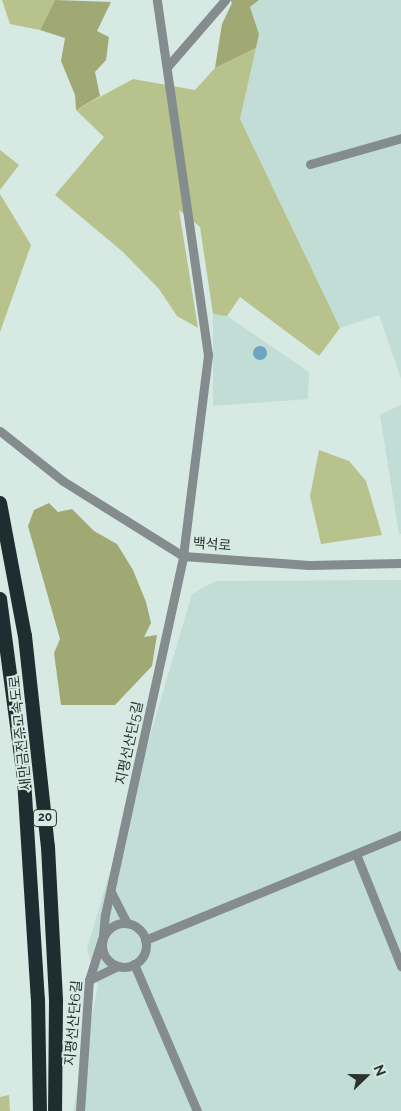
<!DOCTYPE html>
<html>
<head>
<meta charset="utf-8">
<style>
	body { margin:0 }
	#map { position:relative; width:401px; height:1111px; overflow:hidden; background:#d6e9e3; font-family:Raleway,"Noto Sans KR",sans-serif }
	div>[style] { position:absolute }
	.built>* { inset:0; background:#c2ddd5 }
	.green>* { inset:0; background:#b8c28d }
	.forest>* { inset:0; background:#a0a974 }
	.water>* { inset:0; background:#6ca5c2 }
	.round { border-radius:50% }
	.minor>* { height:9px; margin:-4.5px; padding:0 4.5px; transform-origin:4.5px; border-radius:4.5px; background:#848c8d }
	.minor>.ring { margin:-4.5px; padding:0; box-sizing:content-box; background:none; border:9px solid #848c8d; border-radius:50% }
	.highway>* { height:14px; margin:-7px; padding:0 7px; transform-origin:7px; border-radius:7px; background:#1e2e30 }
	span { translate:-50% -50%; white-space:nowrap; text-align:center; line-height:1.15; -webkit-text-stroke:4px #d6e9e3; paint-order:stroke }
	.shield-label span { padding:1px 4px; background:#d6e9e3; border:1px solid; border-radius:4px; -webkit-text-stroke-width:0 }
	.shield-label { font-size:12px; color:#2b3230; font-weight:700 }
	.street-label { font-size:14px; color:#2b3230 }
	.north { position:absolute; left:341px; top:1051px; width:50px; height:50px; -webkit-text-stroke:4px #d6e9e3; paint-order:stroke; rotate:68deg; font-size:14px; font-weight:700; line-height:20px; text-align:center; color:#2b3230 }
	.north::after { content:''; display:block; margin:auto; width:18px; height:22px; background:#2b3230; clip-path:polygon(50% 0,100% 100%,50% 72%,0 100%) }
</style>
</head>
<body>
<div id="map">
	<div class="built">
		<div style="clip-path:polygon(259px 0,401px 0,401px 379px,379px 315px,340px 328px,240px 119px,259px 34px,250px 7px)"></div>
		<div style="clip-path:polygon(213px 314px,227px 316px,309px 372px,308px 399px,213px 406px)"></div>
		<div style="clip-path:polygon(401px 405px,401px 534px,399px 534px,380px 415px)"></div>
		<div style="clip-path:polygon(401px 580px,401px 1111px,73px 1111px,98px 986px,87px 949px,192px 594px,216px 581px)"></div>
	</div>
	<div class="green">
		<div style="clip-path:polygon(2px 0,55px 0,40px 30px,10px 24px)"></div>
		<div style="clip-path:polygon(256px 48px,240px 119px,340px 328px,319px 356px,240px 297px,227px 316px,213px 314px,200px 227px,179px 210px,198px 328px,177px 316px,159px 289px,123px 252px,55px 195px,104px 137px,76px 110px,133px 79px,195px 90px,215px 68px)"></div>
		<div style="clip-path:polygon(0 150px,19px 165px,0 190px)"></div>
		<div style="clip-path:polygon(0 194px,31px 245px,0 332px)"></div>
		<div style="clip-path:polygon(319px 450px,349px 461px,366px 481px,382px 535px,321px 544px,310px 496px)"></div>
		<div style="clip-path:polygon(9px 1095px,10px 1111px,0 1111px,0 1097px)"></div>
	</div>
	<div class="forest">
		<div style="clip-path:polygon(55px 0,111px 2px,97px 31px,109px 37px,106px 60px,95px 72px,100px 96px,76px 110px,75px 95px,61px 61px,65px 38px,40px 30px)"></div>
		<div style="clip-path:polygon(230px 0,259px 0,250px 7px,259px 34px,256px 48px,215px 68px,222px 24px,232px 3px)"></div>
		<div style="clip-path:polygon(49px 503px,58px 512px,72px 509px,94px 531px,117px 544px,133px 570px,146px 602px,151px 623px,144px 637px,157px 635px,152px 666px,115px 705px,61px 705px,54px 653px,60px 639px,28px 526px,34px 510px)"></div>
	</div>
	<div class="water">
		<div class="round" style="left:253px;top:346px;width:14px;height:14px"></div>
	</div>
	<div class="minor">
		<div style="left:167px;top:67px;width:89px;rotate:-49.1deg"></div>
		<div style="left:310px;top:164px;width:95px;rotate:-15.9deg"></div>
		<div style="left:0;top:431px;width:80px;rotate:38.4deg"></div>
		<div style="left:63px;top:481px;width:142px;rotate:32deg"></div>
		<div style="left:183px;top:556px;width:126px;rotate:4.1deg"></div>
		<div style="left:309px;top:565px;width:92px;rotate:-1.2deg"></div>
		<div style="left:356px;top:854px;width:121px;rotate:68.1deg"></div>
		<div style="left:111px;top:892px;width:35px;rotate:63deg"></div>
		<div class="ring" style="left:102px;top:923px;width:35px;height:35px"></div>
		<div style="left:103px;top:936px;width:21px;rotate:-85deg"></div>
		<div style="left:105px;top:915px;width:367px;rotate:-77.7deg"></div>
		<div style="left:183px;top:556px;width:203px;rotate:-82.9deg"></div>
		<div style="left:208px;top:355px;width:359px;rotate:-98.2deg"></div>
		<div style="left:145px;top:940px;width:277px;rotate:-22.3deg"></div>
		<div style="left:134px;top:964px;width:160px;rotate:66.8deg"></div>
		<div style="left:89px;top:980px;width:32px;rotate:-26deg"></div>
		<div style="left:80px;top:1111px;width:131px;rotate:-86.1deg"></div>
		<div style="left:89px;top:980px;width:43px;rotate:-72.4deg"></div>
	</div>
	<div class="highway">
		<div style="left:0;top:503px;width:135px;rotate:79.4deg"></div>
		<div style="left:25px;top:636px;width:212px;rotate:83.8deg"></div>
		<div style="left:48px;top:847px;width:154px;rotate:87deg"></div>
		<div style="left:56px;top:1001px;width:110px;rotate:90.5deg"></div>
		<div style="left:0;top:599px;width:182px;rotate:82.4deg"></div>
		<div style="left:24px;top:779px;width:220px;rotate:86.4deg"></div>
		<div style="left:38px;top:999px;width:112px;rotate:89deg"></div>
	</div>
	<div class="shield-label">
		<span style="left:45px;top:818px">20</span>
	</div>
	<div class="street-label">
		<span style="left:212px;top:544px;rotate:4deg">백석로</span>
		<span style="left:20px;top:733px;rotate:-96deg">새만금전주고속도로</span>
		<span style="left:129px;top:743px;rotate:-78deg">지평선산단5길</span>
		<span style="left:73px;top:1023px;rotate:-85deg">지평선산단6길</span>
	</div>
	<div class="north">N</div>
</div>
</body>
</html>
